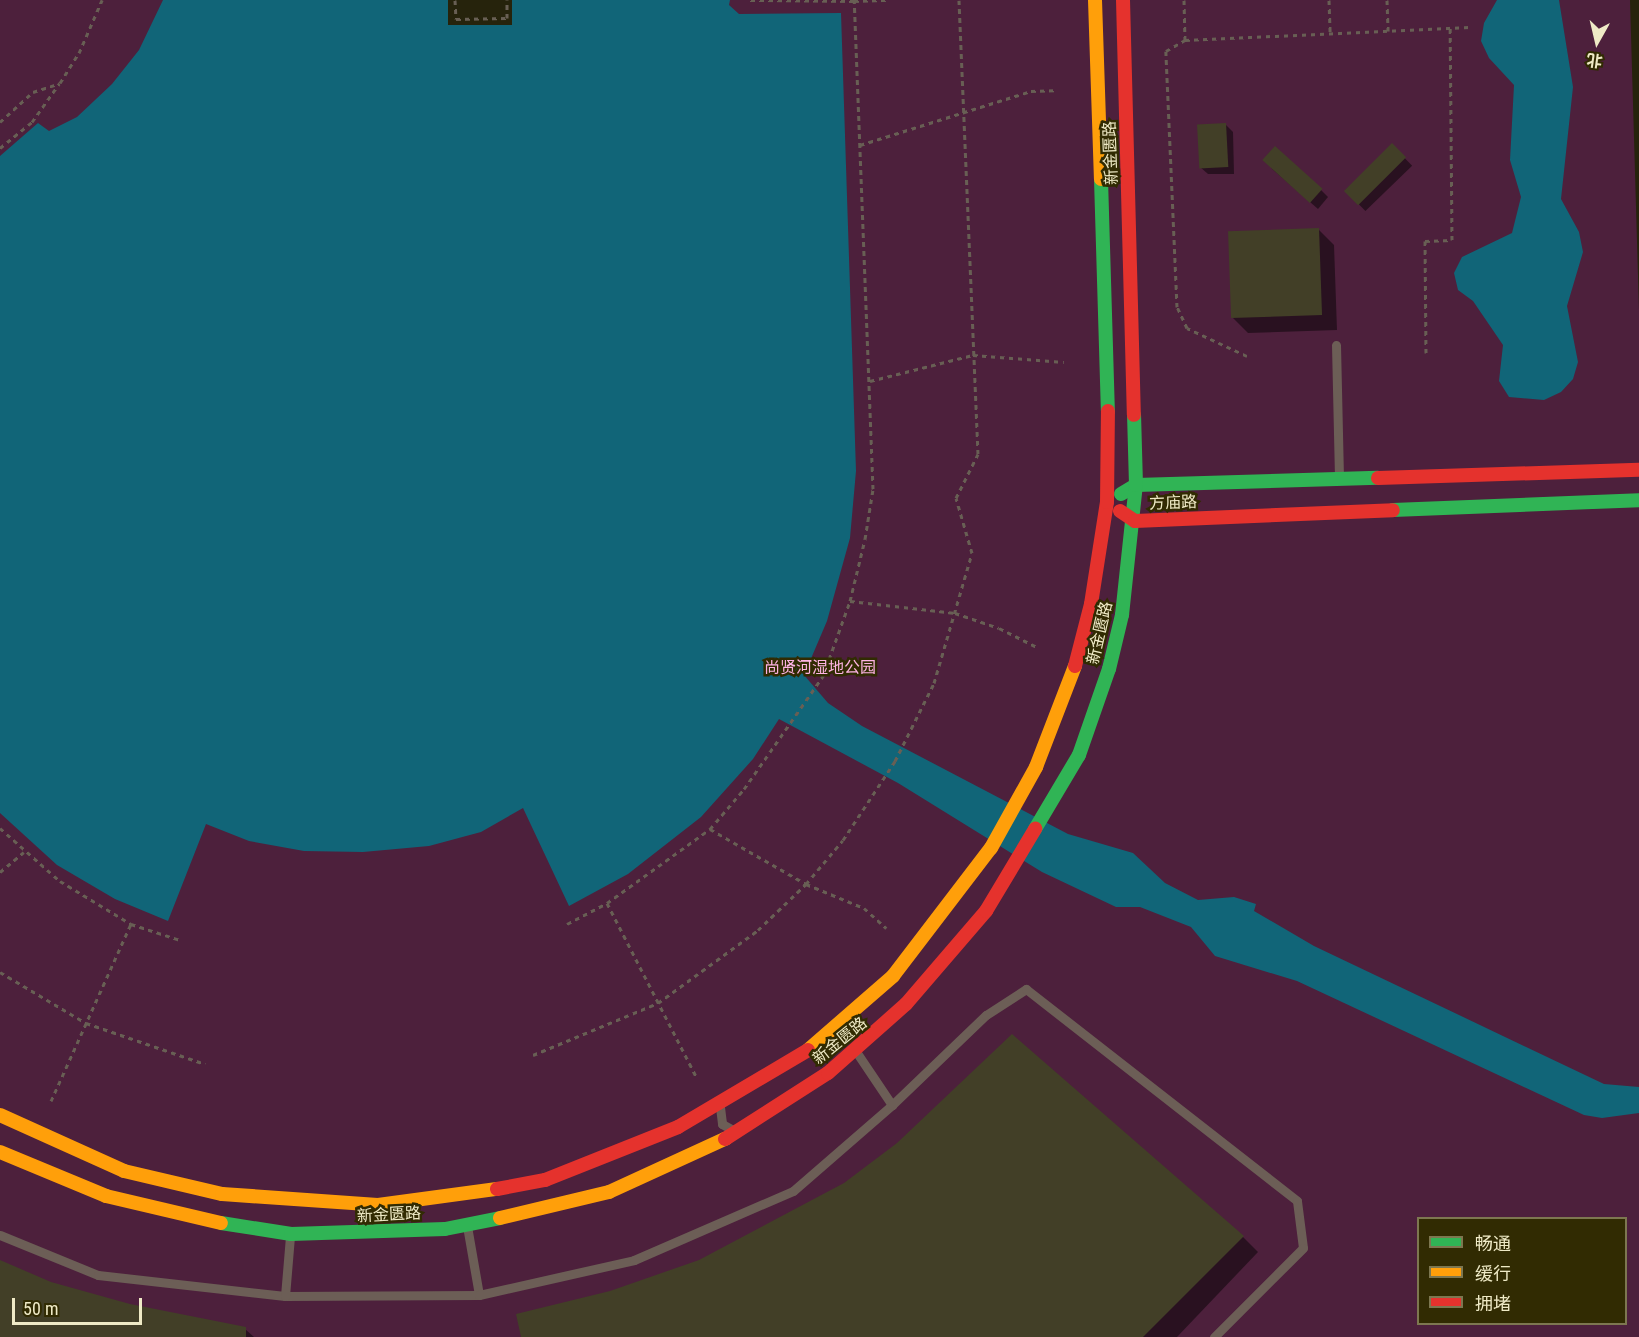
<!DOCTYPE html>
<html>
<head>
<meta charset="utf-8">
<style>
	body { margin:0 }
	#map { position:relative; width:1639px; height:1337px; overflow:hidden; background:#26230c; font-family:"Roboto Condensed","Noto Sans SC",sans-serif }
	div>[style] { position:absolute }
	.green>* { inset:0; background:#4d203c }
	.water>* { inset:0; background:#116578 }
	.pier>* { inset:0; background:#26230c; transform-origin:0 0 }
	.shadow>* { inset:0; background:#0007; transform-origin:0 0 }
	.building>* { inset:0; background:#423f27; transform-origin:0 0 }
	.path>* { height:3px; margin-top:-1.5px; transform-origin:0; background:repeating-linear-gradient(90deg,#685f54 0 4.5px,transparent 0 9px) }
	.lane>* { height:9px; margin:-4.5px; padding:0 4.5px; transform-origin:4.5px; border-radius:4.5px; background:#6c5e56 }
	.fast>* { height:14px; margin:-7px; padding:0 7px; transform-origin:7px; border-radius:7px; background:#30b455 }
	.slow>* { height:14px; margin:-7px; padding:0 7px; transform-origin:7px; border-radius:7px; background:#ff9f0a }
	.jam>* { height:14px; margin:-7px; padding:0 7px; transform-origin:7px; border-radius:7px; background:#e5322d }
	span { translate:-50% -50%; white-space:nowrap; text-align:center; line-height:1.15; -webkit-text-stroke:5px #312b02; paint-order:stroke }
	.street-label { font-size:16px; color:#efeac6 }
	.park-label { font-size:16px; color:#fdb3e3 }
	.legend { position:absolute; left:1417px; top:1217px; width:210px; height:108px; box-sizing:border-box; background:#312b02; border:2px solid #7d7750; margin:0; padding:8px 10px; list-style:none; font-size:18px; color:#efeac6 }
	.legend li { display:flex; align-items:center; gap:12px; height:30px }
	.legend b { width:30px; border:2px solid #7d7750 }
	.north { position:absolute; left:1567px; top:12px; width:60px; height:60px; -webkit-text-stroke:4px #312b02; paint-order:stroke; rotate:188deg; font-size:16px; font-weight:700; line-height:24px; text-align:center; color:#efeac6 }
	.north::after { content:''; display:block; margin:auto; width:21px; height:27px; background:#efeac6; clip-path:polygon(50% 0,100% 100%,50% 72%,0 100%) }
	.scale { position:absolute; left:12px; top:1298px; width:130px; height:27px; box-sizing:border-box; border:3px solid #efeac6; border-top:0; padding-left:8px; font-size:18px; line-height:21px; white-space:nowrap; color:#efeac6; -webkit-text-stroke:4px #312b02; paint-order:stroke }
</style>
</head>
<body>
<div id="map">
	<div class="green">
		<div style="clip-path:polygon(evenodd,0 0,1630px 0,1639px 310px,1639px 1337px,0 1337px,0 0,1418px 1218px,1626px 1218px,1626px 1324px,1418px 1324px,1418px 1218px)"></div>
	</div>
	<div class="water">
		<div style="clip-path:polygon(163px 0,730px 0,729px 5px,739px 14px,841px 13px,856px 471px,850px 538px,827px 621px,804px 675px,828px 703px,862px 726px,1068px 834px,1133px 853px,1165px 883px,1198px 900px,1234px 897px,1256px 904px,1254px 911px,1314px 946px,1604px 1084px,1639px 1087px,1639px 1113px,1602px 1118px,1584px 1115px,1297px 981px,1215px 956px,1191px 927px,1140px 907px,1116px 907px,1042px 872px,898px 783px,779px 719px,753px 759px,701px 817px,628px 874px,569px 906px,523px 808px,481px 832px,429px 846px,363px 852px,304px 851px,249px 841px,206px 824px,168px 921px,115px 899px,57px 865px,0 813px,0 156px,38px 123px,49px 131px,77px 117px,112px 84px,139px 50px)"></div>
		<div style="clip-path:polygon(1497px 0,1559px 0,1573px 87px,1561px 199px,1579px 232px,1583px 252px,1567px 306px,1578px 362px,1573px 379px,1561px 392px,1544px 400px,1509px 397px,1499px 381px,1503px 345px,1473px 301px,1458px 290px,1454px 273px,1462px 257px,1512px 233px,1521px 197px,1510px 160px,1514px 85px,1489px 58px,1481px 41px,1484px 23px)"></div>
	</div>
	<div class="pier">
		<div style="left:448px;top:0;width:64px;height:25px"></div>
	</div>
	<div class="shadow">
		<div style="clip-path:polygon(1225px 124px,1233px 132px,1234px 174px,1208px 174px,1200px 167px)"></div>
		<div style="left:1392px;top:145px;width:29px;height:65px;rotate:46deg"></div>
		<div style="clip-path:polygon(1271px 168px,1321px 190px,1328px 197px,1318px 209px)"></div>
		<div style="clip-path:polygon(1318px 229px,1334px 245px,1337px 330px,1248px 333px,1233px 318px)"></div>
		<div style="clip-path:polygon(1243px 1237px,1258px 1252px,1177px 1337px,523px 1337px)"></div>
		<div style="clip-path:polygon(0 1262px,50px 1283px,129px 1305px,245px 1329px,254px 1337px,0 1337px)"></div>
	</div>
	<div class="building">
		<div style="left:1226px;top:123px;width:44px;height:29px;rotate:87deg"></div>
		<div style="left:1392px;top:143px;width:20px;height:68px;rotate:45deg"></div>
		<div style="left:1275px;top:146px;width:64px;height:19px;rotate:42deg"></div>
		<div style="left:1319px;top:228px;width:87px;height:91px;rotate:88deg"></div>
		<div style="clip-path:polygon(1012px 1034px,1244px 1236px,1143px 1337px,521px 1337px,516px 1314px,610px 1291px,699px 1260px,844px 1183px,897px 1143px)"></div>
		<div style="clip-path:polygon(0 1260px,51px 1282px,130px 1304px,246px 1327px,246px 1337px,0 1337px)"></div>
	</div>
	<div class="path">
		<div style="left:455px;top:0;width:19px;rotate:87deg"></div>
		<div style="left:456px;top:19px;width:51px;rotate:-1.1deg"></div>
		<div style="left:507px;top:18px;width:18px;rotate:-90deg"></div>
		<div style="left:1184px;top:0;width:40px;rotate:88.6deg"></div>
		<div style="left:1329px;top:0;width:33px;rotate:88deg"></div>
		<div style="left:1387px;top:0;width:31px;rotate:88deg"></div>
		<div style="left:854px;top:1px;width:36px;rotate:-2deg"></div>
		<div style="left:0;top:122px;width:45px;rotate:-42.3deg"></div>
		<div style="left:33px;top:92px;width:28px;rotate:-18deg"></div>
		<div style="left:60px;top:83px;width:36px;rotate:-58deg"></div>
		<div style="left:79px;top:53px;width:58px;rotate:-66.5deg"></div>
		<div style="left:860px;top:145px;width:179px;rotate:-17.5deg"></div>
		<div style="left:1031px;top:91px;width:24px;rotate:-2deg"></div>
		<div style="left:0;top:148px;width:41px;rotate:-39.1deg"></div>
		<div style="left:32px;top:122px;width:47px;rotate:-54.6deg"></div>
		<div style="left:1426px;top:353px;width:112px;rotate:-90.5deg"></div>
		<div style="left:1425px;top:241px;width:27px;rotate:-2deg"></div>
		<div style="left:1452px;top:240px;width:212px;rotate:-90.5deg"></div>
		<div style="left:1247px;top:356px;width:66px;rotate:-155deg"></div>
		<div style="left:1187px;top:328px;width:23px;rotate:-115deg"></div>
		<div style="left:1177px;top:307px;width:256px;rotate:-92.5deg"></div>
		<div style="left:1166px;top:51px;width:22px;rotate:-30deg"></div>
		<div style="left:1185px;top:40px;width:285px;rotate:-2.6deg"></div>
		<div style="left:870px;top:381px;width:106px;rotate:-14.2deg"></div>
		<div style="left:973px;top:355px;width:91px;rotate:4.4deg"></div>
		<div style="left:850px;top:601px;width:106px;rotate:6.5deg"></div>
		<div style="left:955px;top:613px;width:46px;rotate:18.8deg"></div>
		<div style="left:999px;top:628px;width:42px;rotate:26.6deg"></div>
		<div style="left:0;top:828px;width:80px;rotate:41.5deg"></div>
		<div style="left:60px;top:881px;width:83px;rotate:31.2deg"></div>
		<div style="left:131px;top:924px;width:52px;rotate:18.1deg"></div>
		<div style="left:710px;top:829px;width:111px;rotate:29.8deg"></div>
		<div style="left:806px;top:884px;width:63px;rotate:22.5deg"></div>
		<div style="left:864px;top:908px;width:30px;rotate:42deg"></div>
		<div style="left:0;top:872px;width:31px;rotate:-40deg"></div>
		<div style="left:607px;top:903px;width:197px;rotate:62.8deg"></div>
		<div style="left:567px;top:924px;width:45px;rotate:-27.7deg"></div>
		<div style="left:607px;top:903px;width:127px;rotate:-35.7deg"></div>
		<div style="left:710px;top:829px;width:52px;rotate:-49.6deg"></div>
		<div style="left:744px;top:789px;width:138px;rotate:-55deg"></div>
		<div style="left:823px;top:676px;width:80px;rotate:-70.2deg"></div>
		<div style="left:850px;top:601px;width:64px;rotate:-76.4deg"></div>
		<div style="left:865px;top:539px;width:51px;rotate:-80.9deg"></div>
		<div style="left:873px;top:489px;width:488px;rotate:-92.2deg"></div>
		<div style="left:854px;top:1px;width:104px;rotate:-179.4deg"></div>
		<div style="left:0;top:972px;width:100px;rotate:30.7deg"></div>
		<div style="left:86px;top:1023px;width:126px;rotate:19deg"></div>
		<div style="left:533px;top:1055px;width:135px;rotate:-22.6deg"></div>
		<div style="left:658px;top:1003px;width:124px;rotate:-36.1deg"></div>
		<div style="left:758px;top:930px;width:66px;rotate:-43.8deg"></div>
		<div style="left:806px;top:884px;width:57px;rotate:-49.9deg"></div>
		<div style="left:843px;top:840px;width:95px;rotate:-56.6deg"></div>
		<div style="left:895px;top:761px;width:87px;rotate:-63.4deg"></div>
		<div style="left:934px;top:683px;width:135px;rotate:-73.7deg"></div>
		<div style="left:972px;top:553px;width:57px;rotate:-106.2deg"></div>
		<div style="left:956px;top:498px;width:49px;rotate:-63.4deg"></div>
		<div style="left:978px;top:454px;width:454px;rotate:-92.4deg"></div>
		<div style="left:51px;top:1101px;width:194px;rotate:-65.7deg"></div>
	</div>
	<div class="lane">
		<div style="left:1336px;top:345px;width:132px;rotate:88.7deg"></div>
		<div style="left:857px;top:1053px;width:63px;rotate:56.1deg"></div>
		<div style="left:720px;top:1107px;width:17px;rotate:83deg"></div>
		<div style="left:722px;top:1124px;width:13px;rotate:29deg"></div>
		<div style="left:467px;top:1226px;width:70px;rotate:80.1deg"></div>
		<div style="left:0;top:1235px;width:106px;rotate:22.2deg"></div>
		<div style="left:98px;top:1275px;width:188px;rotate:6.4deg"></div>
		<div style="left:285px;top:1296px;width:194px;rotate:-0.3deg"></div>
		<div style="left:479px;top:1295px;width:159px;rotate:-12.7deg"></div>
		<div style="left:634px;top:1260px;width:173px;rotate:-23.5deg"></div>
		<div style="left:793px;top:1191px;width:131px;rotate:-41deg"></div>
		<div style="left:892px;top:1105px;width:130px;rotate:-43.8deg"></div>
		<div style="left:986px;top:1015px;width:48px;rotate:-33deg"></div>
		<div style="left:1026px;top:989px;width:344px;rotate:38deg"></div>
		<div style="left:1297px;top:1201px;width:47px;rotate:82.7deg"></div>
		<div style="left:1303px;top:1248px;width:126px;rotate:135deg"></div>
		<div style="left:285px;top:1296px;width:60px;rotate:-85.2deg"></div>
	</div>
	<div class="fast">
		<div style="left:1101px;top:179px;width:232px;rotate:88.3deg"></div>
		<div style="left:1121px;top:494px;width:17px;rotate:-31deg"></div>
		<div style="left:1136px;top:485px;width:242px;rotate:-1.7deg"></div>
		<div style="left:1393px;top:510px;width:246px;rotate:-2.3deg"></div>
		<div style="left:1035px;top:829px;width:86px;rotate:-59.3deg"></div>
		<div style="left:1079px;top:755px;width:91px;rotate:-70.8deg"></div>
		<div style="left:1109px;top:669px;width:56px;rotate:-76.5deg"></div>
		<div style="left:1122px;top:615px;width:131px;rotate:-83.9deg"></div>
		<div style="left:1136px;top:485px;width:70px;rotate:-91.6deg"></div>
		<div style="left:221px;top:1223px;width:71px;rotate:8.9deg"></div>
		<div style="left:291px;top:1234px;width:154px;rotate:-1.9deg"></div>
		<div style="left:445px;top:1229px;width:56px;rotate:-11.3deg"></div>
	</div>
	<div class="slow">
		<div style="left:1095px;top:0;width:179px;rotate:88.1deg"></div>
		<div style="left:808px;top:1050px;width:113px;rotate:-41deg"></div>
		<div style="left:893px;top:976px;width:161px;rotate:-52.6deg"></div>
		<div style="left:991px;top:848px;width:93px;rotate:-60.9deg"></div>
		<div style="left:1036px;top:767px;width:108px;rotate:-68.9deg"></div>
		<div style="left:0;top:1115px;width:136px;rotate:24.3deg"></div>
		<div style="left:124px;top:1171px;width:101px;rotate:13.2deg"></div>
		<div style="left:222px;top:1194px;width:156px;rotate:4deg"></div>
		<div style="left:378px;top:1205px;width:120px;rotate:-7.7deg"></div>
		<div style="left:0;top:1152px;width:115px;rotate:22.5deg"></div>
		<div style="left:106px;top:1196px;width:118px;rotate:13.2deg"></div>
		<div style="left:500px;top:1218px;width:112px;rotate:-13.4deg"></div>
		<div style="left:609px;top:1192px;width:128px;rotate:-24.6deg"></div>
	</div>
	<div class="jam">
		<div style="left:1123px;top:0;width:415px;rotate:88.5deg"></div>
		<div style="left:1378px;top:478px;width:261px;rotate:-1.8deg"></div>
		<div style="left:1120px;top:511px;width:18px;rotate:34deg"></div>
		<div style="left:1135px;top:521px;width:258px;rotate:-2.4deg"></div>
		<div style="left:1075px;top:666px;width:64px;rotate:-75.5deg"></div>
		<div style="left:1091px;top:604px;width:103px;rotate:-81.1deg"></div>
		<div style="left:1107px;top:502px;width:91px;rotate:-89.4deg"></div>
		<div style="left:725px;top:1139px;width:122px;rotate:-32.7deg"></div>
		<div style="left:828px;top:1073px;width:104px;rotate:-41.5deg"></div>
		<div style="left:906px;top:1004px;width:123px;rotate:-49.3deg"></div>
		<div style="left:986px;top:911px;width:96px;rotate:-59.1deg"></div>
		<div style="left:497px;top:1189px;width:49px;rotate:-10.6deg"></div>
		<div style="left:545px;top:1180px;width:143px;rotate:-21.7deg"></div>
		<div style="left:678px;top:1127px;width:151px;rotate:-30.6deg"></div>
	</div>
	<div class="street-label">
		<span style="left:1111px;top:153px;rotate:-92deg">新金匮路</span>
		<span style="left:1173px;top:503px;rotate:-2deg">方庙路</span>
		<span style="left:1100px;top:633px;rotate:-77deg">新金匮路</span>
		<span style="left:840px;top:1041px;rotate:-39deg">新金匮路</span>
		<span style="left:389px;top:1215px;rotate:-3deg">新金匮路</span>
	</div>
	<div class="park-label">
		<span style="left:820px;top:668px">尚贤河湿地公园</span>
	</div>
	<ul class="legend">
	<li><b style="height:8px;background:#30b455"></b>畅通</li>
	<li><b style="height:8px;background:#ff9f0a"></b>缓行</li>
	<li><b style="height:8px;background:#e5322d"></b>拥堵</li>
	</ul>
	<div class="north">北</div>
	<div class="scale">50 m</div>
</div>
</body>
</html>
